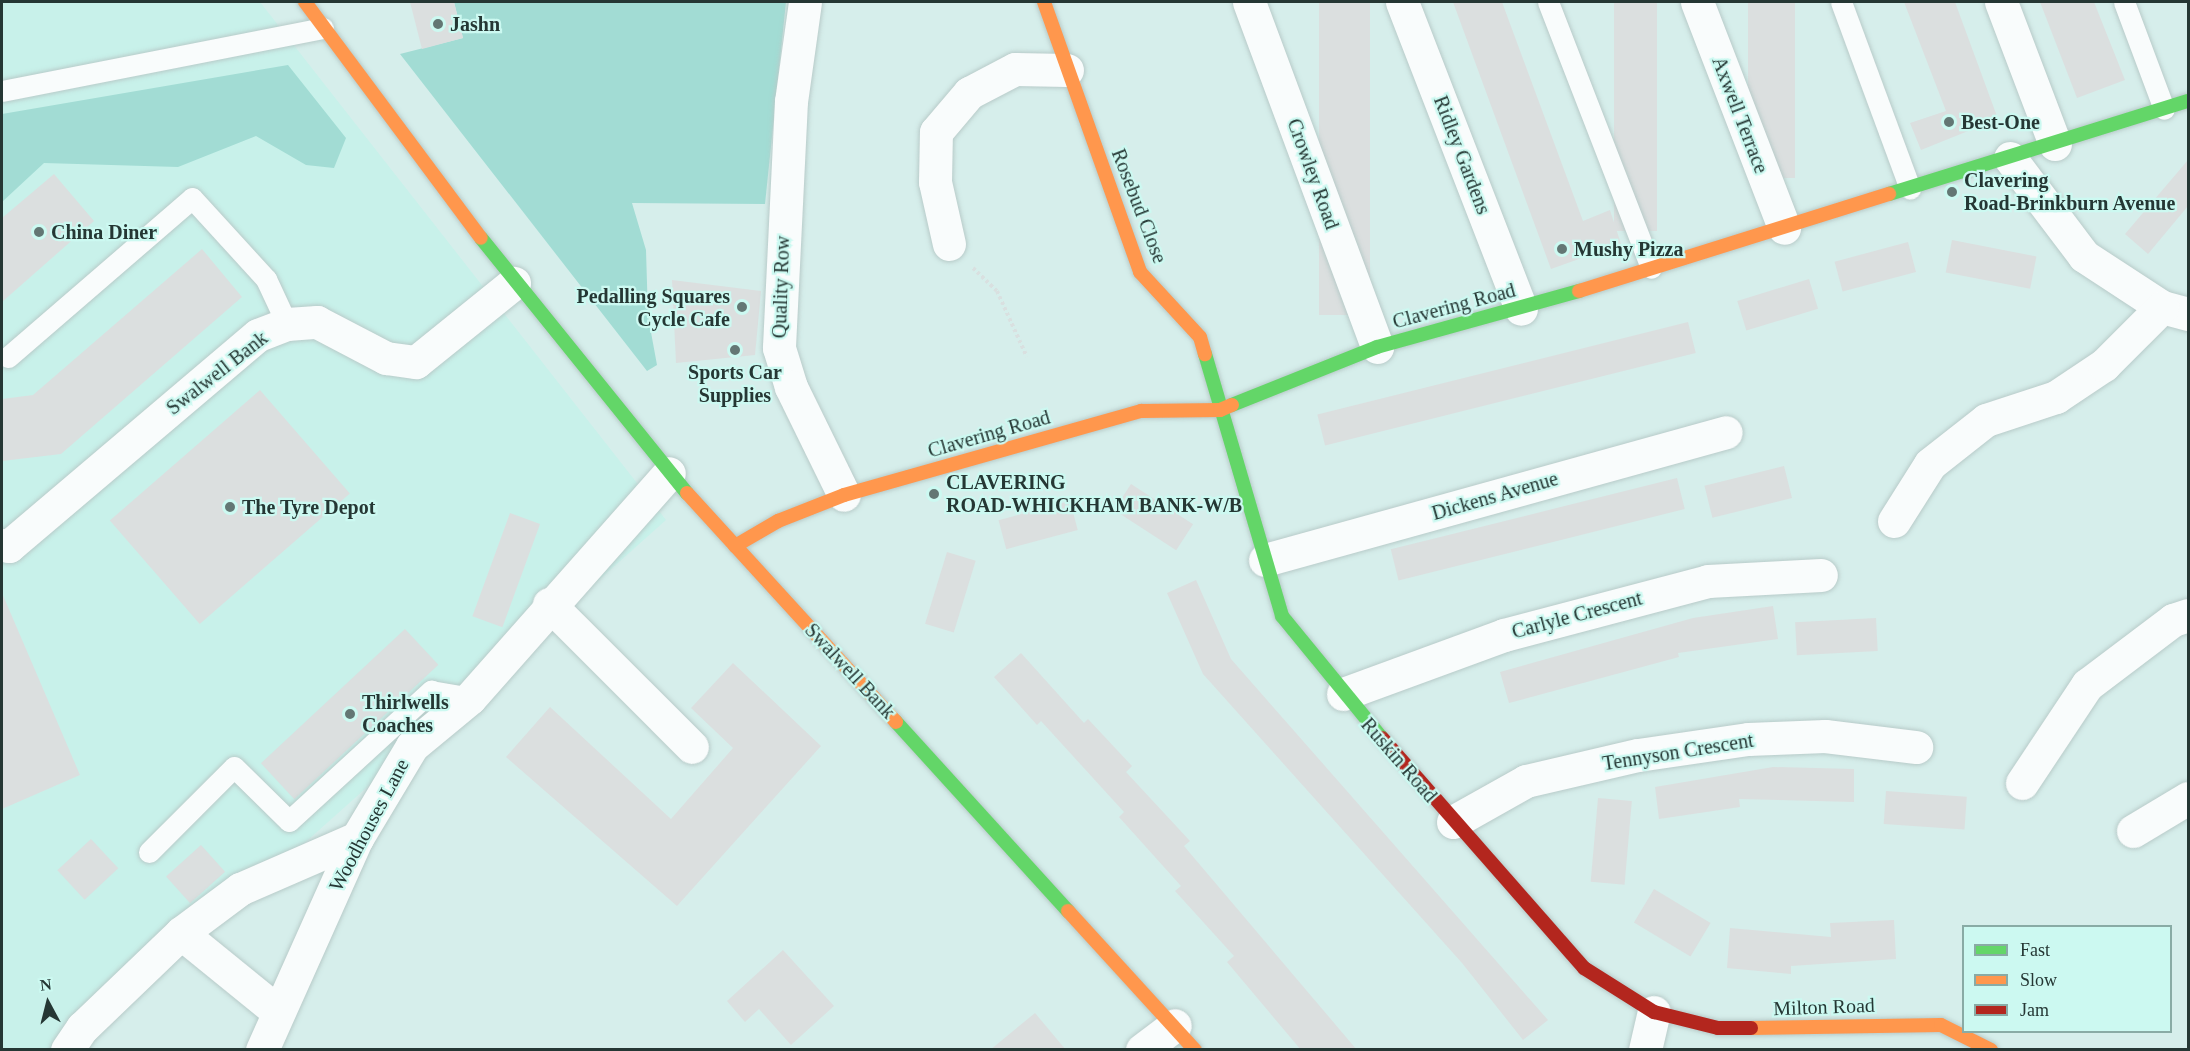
<!DOCTYPE html>
<html>
<head>
<meta charset="utf-8">
<style>
	body { margin:0 }
	#map { position:relative; width:2190px; height:1051px; overflow:hidden; background:#d6eeeb; font-family:"Times New Roman",serif }
	div>[style] { position:absolute }
	.built>* { inset:0; background:#c8f1ea }
	.green>* { inset:0; background:#a2dcd4 }
	.building>* { inset:0; background:#dbdfdf; transform-origin:0 0 }
	.path>* { height:4px; margin-top:-2px; transform-origin:0; background:repeating-linear-gradient(90deg,#d9e0e0 0 3px,transparent 0 6px) }
	.roads { filter:drop-shadow(0 0 2px #b8cbc9) drop-shadow(0 0 2px #b8cbc9) }
	.lane>* { height:21px; margin:-10.5px; padding:0 10.5px; transform-origin:10.5px; border-radius:10.5px; background:#f9fcfc }
	.street>* { height:33px; margin:-16.5px; padding:0 16.5px; transform-origin:16.5px; border-radius:16.5px; background:#f9fcfc }
	.fast>* { height:14px; margin:-7px; padding:0 7px; transform-origin:7px; border-radius:7px; background:#63d668 }
	.slow>* { height:14px; margin:-7px; padding:0 7px; transform-origin:7px; border-radius:7px; background:#ff974d }
	.jam>* { height:14px; margin:-7px; padding:0 7px; transform-origin:7px; border-radius:7px; background:#b3261e }
	.dots>* { width:16px; height:16px; translate:-50% -50%; box-sizing:border-box; border:3px solid #ccf9f1; border-radius:50% }
	span { translate:-50% -50%; white-space:nowrap; text-align:center; line-height:1.15; -webkit-text-stroke:4.5px #ccf9f1; paint-order:stroke }
	.poi-label { font-size:20px; color:#253734; font-weight:700 }
	.left { translate:0 -50%; text-align:left }
	.right { translate:-100% -50%; text-align:right }
	.street-label { font-size:20px; color:#253734 }
	.frame { position:absolute; inset:0; border:3px solid #253734; pointer-events:none }
	.legend { position:absolute; left:1962px; top:925px; width:210px; height:108px; box-sizing:border-box; background:#ccf9f1; border:2px solid #89aba5; margin:0; padding:8px 10px; list-style:none; font-size:18px; color:#253734 }
	.legend li { display:flex; align-items:center; gap:12px; height:30px }
	.legend b { width:30px; border:2px solid #89aba5 }
	.north { position:absolute; left:18px; top:973px; width:60px; height:60px; -webkit-text-stroke:4px #ccf9f1; paint-order:stroke; rotate:353deg; font-size:16px; font-weight:700; line-height:24px; text-align:center; color:#253734 }
	.north::after { content:''; display:block; margin:auto; width:21px; height:27px; background:#253734; clip-path:polygon(50% 0,100% 100%,50% 72%,0 100%) }
</style>
</head>
<body>
<div id="map">
	<div class="built">
		<div style="clip-path:polygon(2px 2px,260px 2px,666px 520px,74px 1049px,2px 1050px)"></div>
	</div>
	<div class="green">
		<div style="clip-path:polygon(454px 2px,786px 2px,765px 204px,632px 203px,646px 250px,648px 316px,657px 365px,647px 371px,400px 54px,463px 38px)"></div>
		<div style="clip-path:polygon(288px 65px,346px 138px,334px 168px,306px 165px,256px 136px,178px 167px,44px 163px,2px 202px,2px 114px)"></div>
	</div>
	<div class="building">
		<div style="clip-path:polygon(410px 2px,454px 2px,463px 38px,422px 49px)"></div>
		<div style="left:1319px;top:2px;width:51px;height:313px"></div>
		<div style="clip-path:polygon(1453px 2px,1502px 2px,1583px 221px,1610px 210px,1621px 244px,1551px 269px)"></div>
		<div style="left:1614px;top:2px;width:43px;height:229px"></div>
		<div style="left:1748px;top:2px;width:47px;height:176px"></div>
		<div style="clip-path:polygon(1904px 2px,1955px 2px,1998px 119px,1921px 150px,1910px 123px,1946px 111px)"></div>
		<div style="clip-path:polygon(2040px 2px,2094px 2px,2125px 80px,2077px 98px)"></div>
		<div style="clip-path:polygon(2188px 160px,2188px 206px,2148px 254px,2125px 234px)"></div>
		<div style="clip-path:polygon(54px 174px,94px 221px,2px 302px,2px 218px)"></div>
		<div style="left:1952px;top:240px;width:86px;height:33px;rotate:11deg"></div>
		<div style="left:1908px;top:242px;width:31px;height:76px;rotate:75deg"></div>
		<div style="clip-path:polygon(202px 249px,242px 297px,61px 454px,2px 461px,2px 399px,33px 395px)"></div>
		<div style="left:1809px;top:279px;width:31px;height:75px;rotate:73deg"></div>
		<div style="clip-path:polygon(672px 280px,761px 291px,755px 355px,676px 363px)"></div>
		<div style="left:1688px;top:322px;width:32px;height:382px;rotate:76deg"></div>
		<div style="left:260px;top:390px;width:137px;height:199px;rotate:49deg"></div>
		<div style="left:1784px;top:466px;width:33px;height:82px;rotate:76deg"></div>
		<div style="left:1677px;top:478px;width:32px;height:295px;rotate:76deg"></div>
		<div style="left:1131px;top:484px;width:74px;height:31px;rotate:33deg"></div>
		<div style="left:1070px;top:501px;width:30px;height:74px;rotate:75deg"></div>
		<div style="left:510px;top:513px;width:32px;height:110px;rotate:20deg"></div>
		<div style="left:947px;top:552px;width:30px;height:75px;rotate:17deg"></div>
		<div style="clip-path:polygon(1196px 580px,1231px 659px,1548px 1020px,1523px 1040px,1462px 963px,1203px 674px,1167px 593px)"></div>
		<div style="clip-path:polygon(2px 593px,80px 775px,2px 809px)"></div>
		<div style="clip-path:polygon(1773px 606px,1778px 639px,1678px 653px,1679px 657px,1509px 703px,1500px 672px,1693px 618px)"></div>
		<div style="left:1876px;top:618px;width:33px;height:81px;rotate:87deg"></div>
		<div style="left:405px;top:629px;width:49px;height:197px;rotate:47deg"></div>
		<div style="clip-path:polygon(1021px 653px,1084px 723px,1088px 719px,1132px 766px,1126px 772px,1190px 841px,1184px 846px,1357px 1050px,1301px 1050px,1227px 962px,1234px 956px,1175px 891px,1181px 886px,1119px 817px,1124px 812px,1041px 721px,1037px 725px,994px 677px)"></div>
		<div style="clip-path:polygon(733px 663px,821px 746px,677px 906px,506px 757px,550px 707px,671px 819px,733px 748px,691px 708px)"></div>
		<div style="clip-path:polygon(1773px 767px,1854px 769px,1854px 802px,1739px 799px,1740px 807px,1659px 819px,1655px 787px)"></div>
		<div style="left:1886px;top:791px;width:81px;height:33px;rotate:4deg"></div>
		<div style="left:1598px;top:798px;width:34px;height:84px;rotate:5deg"></div>
		<div style="left:91px;top:839px;width:40px;height:46px;rotate:47deg"></div>
		<div style="left:201px;top:845px;width:36px;height:47px;rotate:48deg"></div>
		<div style="left:1654px;top:889px;width:66px;height:39px;rotate:31deg"></div>
		<div style="clip-path:polygon(1894px 920px,1896px 959px,1791px 966px,1791px 974px,1727px 968px,1730px 928px,1831px 937px,1830px 923px)"></div>
		<div style="clip-path:polygon(783px 950px,834px 1006px,791px 1045px,759px 1009px,745px 1022px,727px 1001px)"></div>
		<div style="clip-path:polygon(1035px 1013px,1066px 1050px,990px 1050px)"></div>
	</div>
	<div class="path">
		<div style="left:973px;top:268px;width:33px;rotate:44deg"></div>
		<div style="left:997px;top:291px;width:72px;rotate:65.6deg"></div>
	</div>
	<div class="roads">
		<div class="lane">
			<div style="left:1548px;top:2px;width:285px;rotate:68.8deg"></div>
			<div style="left:1841px;top:2px;width:199px;rotate:69.7deg"></div>
			<div style="left:2124px;top:2px;width:114px;rotate:69.5deg"></div>
			<div style="left:2px;top:91px;width:327px;rotate:-11.1deg"></div>
			<div style="left:8px;top:357px;width:243px;rotate:-40.8deg"></div>
			<div style="left:192px;top:198px;width:110px;rotate:47.6deg"></div>
			<div style="left:266px;top:279px;width:50px;rotate:65deg"></div>
			<div style="left:149px;top:852px;width:120px;rotate:-45deg"></div>
			<div style="left:234px;top:767px;width:77px;rotate:44.5deg"></div>
			<div style="left:289px;top:821px;width:193px;rotate:-42.5deg"></div>
			<div style="left:431px;top:691px;width:40px;rotate:10deg"></div>
		</div>
		<div class="street">
			<div style="left:805px;top:2px;width:100px;rotate:98deg"></div>
			<div style="left:791px;top:101px;width:247px;rotate:92.8deg"></div>
			<div style="left:779px;top:348px;width:41px;rotate:72.9deg"></div>
			<div style="left:791px;top:387px;width:120px;rotate:63.9deg"></div>
			<div style="left:1249px;top:2px;width:368px;rotate:69.6deg"></div>
			<div style="left:1402px;top:2px;width:329px;rotate:68.8deg"></div>
			<div style="left:1697px;top:2px;width:242px;rotate:68.9deg"></div>
			<div style="left:2001px;top:2px;width:152px;rotate:69.2deg"></div>
			<div style="left:2010px;top:158px;width:123px;rotate:52.9deg"></div>
			<div style="left:2084px;top:256px;width:93px;rotate:33.2deg"></div>
			<div style="left:2162px;top:307px;width:27px;rotate:15deg"></div>
			<div style="left:949px;top:244px;width:64px;rotate:-102.7deg"></div>
			<div style="left:935px;top:182px;width:50px;rotate:-88.9deg"></div>
			<div style="left:936px;top:132px;width:51px;rotate:-49.8deg"></div>
			<div style="left:969px;top:93px;width:52px;rotate:-27.6deg"></div>
			<div style="left:1015px;top:69px;width:52px;rotate:1.1deg"></div>
			<div style="left:1894px;top:521px;width:67px;rotate:-57.7deg"></div>
			<div style="left:1930px;top:464px;width:71px;rotate:-38.2deg"></div>
			<div style="left:1986px;top:420px;width:74px;rotate:-18.2deg"></div>
			<div style="left:2056px;top:397px;width:58px;rotate:-33.7deg"></div>
			<div style="left:2104px;top:365px;width:82px;rotate:-45deg"></div>
			<div style="left:2px;top:545px;width:7px;rotate:8deg"></div>
			<div style="left:9px;top:546px;width:326px;rotate:-40.3deg"></div>
			<div style="left:258px;top:335px;width:31px;rotate:-21deg"></div>
			<div style="left:287px;top:324px;width:30px;rotate:-4deg"></div>
			<div style="left:317px;top:322px;width:78px;rotate:27.6deg"></div>
			<div style="left:386px;top:358px;width:30px;rotate:8deg"></div>
			<div style="left:416px;top:362px;width:126px;rotate:-38.9deg"></div>
			<div style="left:1265px;top:560px;width:478px;rotate:-15.5deg"></div>
			<div style="left:549px;top:604px;width:202px;rotate:45deg"></div>
			<div style="left:1343px;top:694px;width:171px;rotate:-20.1deg"></div>
			<div style="left:1504px;top:635px;width:211px;rotate:-14.8deg"></div>
			<div style="left:1708px;top:581px;width:113px;rotate:-3deg"></div>
			<div style="left:2022px;top:783px;width:118px;rotate:-56.4deg"></div>
			<div style="left:2087px;top:685px;width:108px;rotate:-37.1deg"></div>
			<div style="left:2173px;top:620px;width:16px;rotate:-18deg"></div>
			<div style="left:1453px;top:822px;width:84px;rotate:-29.3deg"></div>
			<div style="left:1526px;top:781px;width:115px;rotate:-13.1deg"></div>
			<div style="left:1638px;top:755px;width:111px;rotate:-8.3deg"></div>
			<div style="left:1748px;top:739px;width:77px;rotate:-2.2deg"></div>
			<div style="left:1825px;top:736px;width:92px;rotate:6.9deg"></div>
			<div style="left:2133px;top:831px;width:64px;rotate:-31deg"></div>
			<div style="left:181px;top:933px;width:124px;rotate:39.1deg"></div>
			<div style="left:67px;top:1050px;width:27px;rotate:-56deg"></div>
			<div style="left:82px;top:1028px;width:137px;rotate:-43.8deg"></div>
			<div style="left:181px;top:933px;width:74px;rotate:-36.7deg"></div>
			<div style="left:240px;top:889px;width:128px;rotate:-23.6deg"></div>
			<div style="left:262px;top:1050px;width:232px;rotate:-65.9deg"></div>
			<div style="left:357px;top:838px;width:107px;rotate:-59.1deg"></div>
			<div style="left:412px;top:746px;width:75px;rotate:-39.6deg"></div>
			<div style="left:470px;top:698px;width:300px;rotate:-48.5deg"></div>
			<div style="left:1142px;top:1050px;width:41px;rotate:-37.1deg"></div>
			<div style="left:1645px;top:1050px;width:39px;rotate:-77deg"></div>
		</div>
		<div class="fast">
			<div style="left:1889px;top:194px;width:313px;rotate:-17.3deg"></div>
			<div style="left:481px;top:238px;width:328px;rotate:51.1deg"></div>
			<div style="left:1205px;top:354px;width:273px;rotate:73.6deg"></div>
			<div style="left:1282px;top:616px;width:158px;rotate:50.7deg"></div>
			<div style="left:1232px;top:405px;width:156px;rotate:-21.8deg"></div>
			<div style="left:1377px;top:347px;width:210px;rotate:-15.5deg"></div>
			<div style="left:896px;top:722px;width:256px;rotate:47.7deg"></div>
		</div>
		<div class="slow">
			<div style="left:305px;top:2px;width:294px;rotate:53.3deg"></div>
			<div style="left:1044px;top:2px;width:287px;rotate:70.4deg"></div>
			<div style="left:1140px;top:272px;width:88px;rotate:47.3deg"></div>
			<div style="left:1200px;top:337px;width:18px;rotate:74deg"></div>
			<div style="left:1579px;top:291px;width:325px;rotate:-17.4deg"></div>
			<div style="left:687px;top:493px;width:310px;rotate:47.6deg"></div>
			<div style="left:735px;top:546px;width:50px;rotate:-30.2deg"></div>
			<div style="left:778px;top:521px;width:71px;rotate:-21.5deg"></div>
			<div style="left:844px;top:495px;width:309px;rotate:-15.8deg"></div>
			<div style="left:1141px;top:411px;width:79px;rotate:-0.7deg"></div>
			<div style="left:1220px;top:410px;width:13px;rotate:-23deg"></div>
			<div style="left:1068px;top:911px;width:188px;rotate:47.6deg"></div>
			<div style="left:1751px;top:1028px;width:190px;rotate:-0.9deg"></div>
			<div style="left:1941px;top:1025px;width:56px;rotate:26.6deg"></div>
		</div>
		<div class="jam">
			<div style="left:1382px;top:738px;width:306px;rotate:48.7deg"></div>
			<div style="left:1584px;top:968px;width:83px;rotate:32.2deg"></div>
			<div style="left:1654px;top:1012px;width:66px;rotate:14deg"></div>
			<div style="left:1718px;top:1028px;width:33px"></div>
		</div>
	</div>
	<div class="dots">
		<div style="left:438px;top:24px;background:#637774"></div>
		<div style="left:1949px;top:122px;background:#637774"></div>
		<div style="left:1952px;top:192px;background:#637774"></div>
		<div style="left:39px;top:232px;background:#637774"></div>
		<div style="left:1562px;top:249px;background:#637774"></div>
		<div style="left:742px;top:307px;background:#637774"></div>
		<div style="left:735px;top:350px;background:#637774"></div>
		<div style="left:934px;top:494px;background:#637774"></div>
		<div style="left:230px;top:507px;background:#637774"></div>
		<div style="left:350px;top:714px;background:#637774"></div>
	</div>
	<div class="poi-label">
		<span class="left" style="left:450px;top:24px">Jashn</span>
		<span class="left" style="left:1961px;top:122px">Best-One</span>
		<span class="left" style="left:1964px;top:192px">Clavering<br>Road-Brinkburn Avenue</span>
		<span class="left" style="left:51px;top:232px">China Diner</span>
		<span class="left" style="left:1574px;top:249px">Mushy Pizza</span>
		<span class="right" style="left:730px;top:308px">Pedalling Squares<br>Cycle Cafe</span>
		<span style="left:735px;top:384px">Sports Car<br>Supplies</span>
		<span class="left" style="left:946px;top:494px">CLAVERING<br>ROAD-WHICKHAM BANK-W/B</span>
		<span class="left" style="left:242px;top:507px">The Tyre Depot</span>
		<span class="left" style="left:362px;top:714px">Thirlwells<br>Coaches</span>
	</div>
	<div class="street-label">
		<span style="left:1740px;top:115px;rotate:69deg">Axwell Terrace</span>
		<span style="left:1462px;top:155px;rotate:69deg">Ridley Gardens</span>
		<span style="left:1313px;top:174px;rotate:70deg">Crowley Road</span>
		<span style="left:1139px;top:206px;rotate:69deg">Rosebud Close</span>
		<span style="left:781px;top:287px;rotate:-88deg">Quality Row</span>
		<span style="left:1454px;top:306px;rotate:-15deg">Clavering Road</span>
		<span style="left:217px;top:373px;rotate:-38deg">Swalwell Bank</span>
		<span style="left:989px;top:434px;rotate:-16deg">Clavering Road</span>
		<span style="left:1495px;top:496px;rotate:-16deg">Dickens Avenue</span>
		<span style="left:1577px;top:615px;rotate:-15deg">Carlyle Crescent</span>
		<span style="left:850px;top:671px;rotate:47deg">Swalwell Bank</span>
		<span style="left:1678px;top:752px;rotate:-9deg">Tennyson Crescent</span>
		<span style="left:1399px;top:760px;rotate:49deg">Ruskin Road</span>
		<span style="left:369px;top:825px;rotate:-62deg">Woodhouses Lane</span>
		<span style="left:1824px;top:1007px;rotate:-2deg">Milton Road</span>
	</div>
	<div class="frame"></div>
	<ul class="legend">
	<li><b style="height:8px;background:#63d668"></b>Fast</li>
	<li><b style="height:8px;background:#ff974d"></b>Slow</li>
	<li><b style="height:8px;background:#b3261e"></b>Jam</li>
	</ul>
	<div class="north">N</div>
</div>
</body>
</html>
